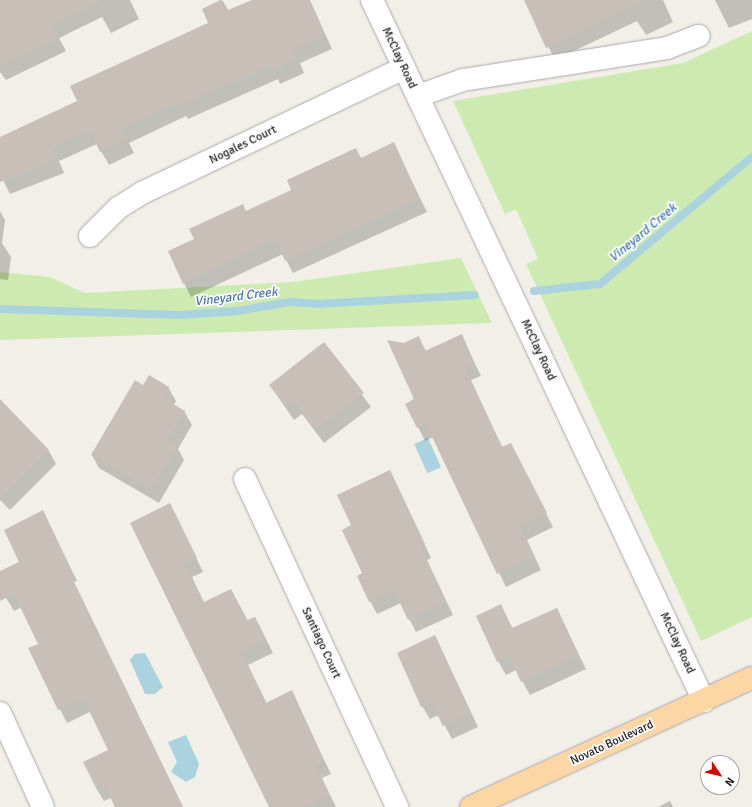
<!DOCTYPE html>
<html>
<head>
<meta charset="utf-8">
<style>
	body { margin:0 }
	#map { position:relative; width:752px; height:807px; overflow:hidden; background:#f2efe9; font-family:Signika,sans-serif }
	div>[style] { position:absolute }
	.grass>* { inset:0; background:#cdebb0 }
	.water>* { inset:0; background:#aad3df; transform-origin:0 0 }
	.shadow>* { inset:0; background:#0003 }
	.stream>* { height:8px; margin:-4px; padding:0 4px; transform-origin:4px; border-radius:4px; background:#aad3df }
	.building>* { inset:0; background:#c7bfb8 }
	.roads { filter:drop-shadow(0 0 1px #a9a9a9) drop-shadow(0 0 1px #a9a9a9) }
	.minor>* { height:22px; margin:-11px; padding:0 11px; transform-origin:11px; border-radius:11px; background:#fff }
	.major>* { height:22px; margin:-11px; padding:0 11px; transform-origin:11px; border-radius:11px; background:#fcd6a4 }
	span { translate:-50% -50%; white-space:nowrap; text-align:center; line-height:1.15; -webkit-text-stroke:3.5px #fff; paint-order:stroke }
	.street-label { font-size:12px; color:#222 }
	.water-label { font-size:13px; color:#4a7aab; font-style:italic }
	.north { position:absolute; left:700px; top:755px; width:40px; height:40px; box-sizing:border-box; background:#fff; border:1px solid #a7a7a7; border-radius:50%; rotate:125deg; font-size:11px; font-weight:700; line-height:16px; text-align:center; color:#222 }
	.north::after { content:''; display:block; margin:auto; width:14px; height:18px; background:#d40000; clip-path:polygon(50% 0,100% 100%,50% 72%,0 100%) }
</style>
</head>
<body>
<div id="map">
	<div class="grass">
		<div style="clip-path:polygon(752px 31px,752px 617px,701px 641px,526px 264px,538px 259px,516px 209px,505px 214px,453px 101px,683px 63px)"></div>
		<div style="clip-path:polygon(461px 258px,492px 323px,0 340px,0 272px,50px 277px,85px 293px,293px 282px)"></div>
	</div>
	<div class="water">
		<div style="left:428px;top:438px;width:32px;height:15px;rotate:66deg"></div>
		<div style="clip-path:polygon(145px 653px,163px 687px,155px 694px,145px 694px,130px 660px,135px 654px)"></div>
		<div style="clip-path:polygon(186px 735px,199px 764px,195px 777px,186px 782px,171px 772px,177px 762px,168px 742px)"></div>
	</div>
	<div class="shadow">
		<div style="clip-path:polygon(0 0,130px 0,139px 19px,111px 33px,102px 17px,59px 38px,66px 51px,6px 80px,0 72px)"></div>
		<div style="clip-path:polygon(222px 0,229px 11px,254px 0,310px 0,332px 49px,300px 63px,304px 73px,280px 84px,278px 79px,188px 119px,186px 116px,129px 143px,134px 153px,109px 165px,97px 144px,59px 161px,64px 173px,10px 194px,0 174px,0 138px,78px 102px,210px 24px,203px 10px)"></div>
		<div style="clip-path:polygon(525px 0,663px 0,673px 22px,646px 35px,637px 21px,555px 60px)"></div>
		<div style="clip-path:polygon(715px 0,752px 0,752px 19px,729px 28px)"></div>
		<div style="clip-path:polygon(393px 144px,427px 212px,293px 273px,283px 254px,191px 297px,184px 283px,246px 212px)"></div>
		<div style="clip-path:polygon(0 211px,5px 220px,2px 243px,11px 257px,8px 280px,0 279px)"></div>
		<div style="clip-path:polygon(461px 335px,481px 376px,471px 380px,495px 432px,503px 448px,511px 444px,553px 527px,527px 540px,541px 570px,506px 587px,433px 437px,425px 441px,418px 427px,404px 344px,418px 337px,426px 351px)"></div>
		<div style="clip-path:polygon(324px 343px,371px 407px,324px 443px,302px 414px,294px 420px,270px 385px)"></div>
		<div style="clip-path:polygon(143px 386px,168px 387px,176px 401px,174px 405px,184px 411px,192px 425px,178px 449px,184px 460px,159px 503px,99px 468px,92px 455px)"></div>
		<div style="clip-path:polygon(7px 408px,49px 451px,56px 464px,10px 510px,0 500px,0 414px)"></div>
		<div style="clip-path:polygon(390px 471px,431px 558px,427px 560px,453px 615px,416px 632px,401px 603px,377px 614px,370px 601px,352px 526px)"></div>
		<div style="clip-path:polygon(43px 512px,77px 581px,74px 582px,183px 807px,116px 807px,111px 798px,104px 801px,96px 788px,109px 751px,90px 712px,67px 723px,29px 649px,39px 644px,22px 607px,14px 611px,6px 598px,0 586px,0 572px,20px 563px)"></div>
		<div style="clip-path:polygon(177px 518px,203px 572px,192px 577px,204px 603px,231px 590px,248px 621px,255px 618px,262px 631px,273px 653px,248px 665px,267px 704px,291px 692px,331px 774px,322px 778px,336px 807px,270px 807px,131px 523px)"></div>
		<div style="clip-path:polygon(501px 606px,513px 629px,556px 609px,586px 669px,530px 695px,516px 670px,506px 675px,498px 661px)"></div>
		<div style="clip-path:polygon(435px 636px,478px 727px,452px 739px,439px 715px,430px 719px,422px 706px)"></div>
		<div style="clip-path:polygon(670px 801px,673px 807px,658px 807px)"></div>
	</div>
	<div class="stream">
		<div style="left:534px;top:291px;width:66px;rotate:-6.1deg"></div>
		<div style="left:600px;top:284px;width:198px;rotate:-39.9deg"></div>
		<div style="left:0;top:309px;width:180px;rotate:1.9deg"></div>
		<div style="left:180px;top:315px;width:57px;rotate:-4deg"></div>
		<div style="left:237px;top:311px;width:54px;rotate:-9.6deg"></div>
		<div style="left:290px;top:302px;width:27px;rotate:4deg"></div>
		<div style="left:317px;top:304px;width:158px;rotate:-3.3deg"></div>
	</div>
	<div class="building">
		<div style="clip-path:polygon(0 0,103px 0,53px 24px,59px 38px,0 66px)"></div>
		<div style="clip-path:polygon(220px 0,228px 10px,252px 0,309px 0,325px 35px,293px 49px,297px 59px,272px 71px,270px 66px,179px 106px,178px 103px,122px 129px,127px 140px,100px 152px,90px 130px,52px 148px,57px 159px,0 182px,0 137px,77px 101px,70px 86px,208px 23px,202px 9px)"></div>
		<div style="clip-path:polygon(524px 0,646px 0,546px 48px)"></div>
		<div style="clip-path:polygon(394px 142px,420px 199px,285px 261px,275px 240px,183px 284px,168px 251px,194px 239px,189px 229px,243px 204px,246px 211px,291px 190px,287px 180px,356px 148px,361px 158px)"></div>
		<div style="clip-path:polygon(462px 334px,474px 362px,464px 367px,488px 417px,502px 447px,511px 443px,547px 513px,520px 526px,534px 556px,497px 574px,426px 424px,417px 428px,405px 404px,414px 399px,387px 340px,404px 343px,419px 336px,425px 351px)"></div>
		<div style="clip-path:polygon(324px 342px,364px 393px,316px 430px,294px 401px,286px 407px,269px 385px)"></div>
		<div style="clip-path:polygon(149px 375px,169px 387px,163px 398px,185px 411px,168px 440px,177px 446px,151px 490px,91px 455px,135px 380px,143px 385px)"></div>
		<div style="clip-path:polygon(0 399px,49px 450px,0 499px)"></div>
		<div style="clip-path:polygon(390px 470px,425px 544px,420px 546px,446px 602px,408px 620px,394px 590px,369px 602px,357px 576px,362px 573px,342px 530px,351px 525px,337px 495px)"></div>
		<div style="clip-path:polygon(170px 503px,197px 558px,185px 564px,204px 602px,231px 589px,247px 620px,255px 617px,266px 639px,241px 652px,266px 703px,292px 690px,324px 760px,315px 765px,329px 795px,304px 807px,269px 807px,130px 523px)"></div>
		<div style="clip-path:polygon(43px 510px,70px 567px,67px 568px,183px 807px,115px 807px,104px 784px,96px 788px,83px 762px,108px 750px,83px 698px,58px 710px,28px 648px,38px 644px,14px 594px,0 601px,0 571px,19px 562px,4px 530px)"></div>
		<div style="clip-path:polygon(501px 604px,512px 628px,557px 608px,579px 655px,521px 682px,509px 656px,497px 662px,476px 616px)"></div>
		<div style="clip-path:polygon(435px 635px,471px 713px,443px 726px,431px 702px,421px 707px,397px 653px)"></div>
	</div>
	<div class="roads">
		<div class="minor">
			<div style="left:372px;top:0;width:776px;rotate:64.66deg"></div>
			<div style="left:418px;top:96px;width:48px;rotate:-19.6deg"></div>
			<div style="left:463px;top:80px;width:206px;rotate:-8.9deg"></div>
			<div style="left:667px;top:48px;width:34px;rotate:-21deg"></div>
			<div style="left:90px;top:236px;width:40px;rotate:-45deg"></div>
			<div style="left:118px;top:208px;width:31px;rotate:-32deg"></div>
			<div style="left:144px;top:192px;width:288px;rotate:-25.5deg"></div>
			<div style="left:245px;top:479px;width:362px;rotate:65.1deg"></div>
			<div style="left:0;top:713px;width:103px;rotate:65.4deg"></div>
		</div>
		<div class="major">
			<div style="left:471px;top:807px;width:309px;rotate:-24.7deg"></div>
		</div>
	</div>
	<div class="street-label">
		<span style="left:399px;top:58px;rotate:65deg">McClay Road</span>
		<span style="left:243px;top:145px;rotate:-26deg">Nogales Court</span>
		<span style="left:538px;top:350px;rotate:65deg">McClay Road</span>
		<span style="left:321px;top:643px;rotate:65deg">Santiago Court</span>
		<span style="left:677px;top:643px;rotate:65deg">McClay Road</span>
		<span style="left:612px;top:743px;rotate:-25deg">Novato Boulevard</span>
	</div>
	<div class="water-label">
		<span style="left:643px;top:233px;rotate:-40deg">Vineyard Creek</span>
		<span style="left:236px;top:297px;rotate:-7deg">Vineyard Creek</span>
	</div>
	<div class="north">N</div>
</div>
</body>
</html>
